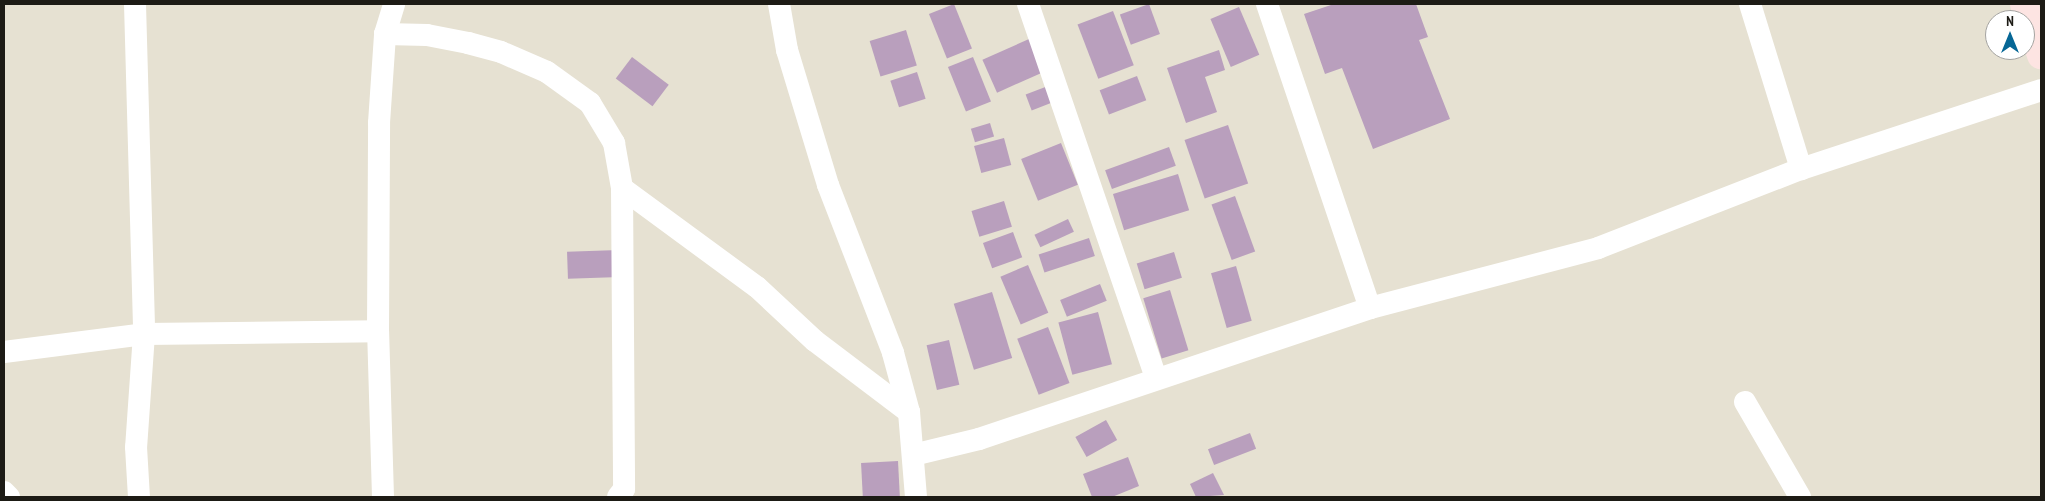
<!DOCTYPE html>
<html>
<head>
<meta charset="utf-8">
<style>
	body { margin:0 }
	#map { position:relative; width:2045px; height:501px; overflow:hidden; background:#e6e1d2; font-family:"PT Sans Narrow",sans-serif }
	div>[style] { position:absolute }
	.building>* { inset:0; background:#b99fbd; transform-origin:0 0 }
	.street>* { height:22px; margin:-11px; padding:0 11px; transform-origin:11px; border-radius:11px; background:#fff }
	.secondary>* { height:28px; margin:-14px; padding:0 14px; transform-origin:14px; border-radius:14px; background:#fde4e2 }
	span { translate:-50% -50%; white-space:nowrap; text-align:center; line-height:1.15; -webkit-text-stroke:4px #fff; paint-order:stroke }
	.frame { position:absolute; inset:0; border:5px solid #1d1b15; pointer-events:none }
	.north { position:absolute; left:1985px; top:10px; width:50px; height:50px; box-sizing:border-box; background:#fff; border:1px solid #a5a4a1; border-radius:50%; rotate:0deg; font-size:14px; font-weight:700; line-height:20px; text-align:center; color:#1d1b15 }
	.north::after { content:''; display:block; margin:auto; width:18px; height:22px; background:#066796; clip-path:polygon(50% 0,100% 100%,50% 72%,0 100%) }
</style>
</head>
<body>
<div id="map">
	<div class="building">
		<div style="left:954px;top:4px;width:48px;height:27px;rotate:68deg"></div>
		<div style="left:1149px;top:4px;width:32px;height:31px;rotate:70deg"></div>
		<div style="clip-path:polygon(1334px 4px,1416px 4px,1428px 37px,1419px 40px,1450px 119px,1373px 149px,1342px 68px,1325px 74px,1304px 14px)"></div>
		<div style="left:1239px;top:7px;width:52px;height:31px;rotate:67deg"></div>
		<div style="left:1113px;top:11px;width:58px;height:38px;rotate:69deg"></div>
		<div style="left:906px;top:30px;width:37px;height:38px;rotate:73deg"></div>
		<div style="left:1029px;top:39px;width:36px;height:51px;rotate:66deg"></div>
		<div style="clip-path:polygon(1219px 50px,1225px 70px,1205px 77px,1217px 112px,1186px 123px,1167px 68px)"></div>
		<div style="left:632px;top:57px;width:46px;height:27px;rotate:37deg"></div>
		<div style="left:973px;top:57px;width:48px;height:27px;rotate:68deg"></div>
		<div style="left:917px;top:72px;width:28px;height:28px;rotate:72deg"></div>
		<div style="left:1137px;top:76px;width:26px;height:40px;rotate:69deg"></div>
		<div style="left:1048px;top:86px;width:17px;height:24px;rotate:69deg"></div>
		<div style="left:990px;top:123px;width:14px;height:20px;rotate:73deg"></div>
		<div style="left:1228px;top:125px;width:62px;height:46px;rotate:71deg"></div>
		<div style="left:1004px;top:138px;width:28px;height:31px;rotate:75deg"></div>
		<div style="left:1061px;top:143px;width:45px;height:43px;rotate:68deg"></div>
		<div style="left:1169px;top:147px;width:20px;height:68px;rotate:70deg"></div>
		<div style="left:1178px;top:174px;width:38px;height:68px;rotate:73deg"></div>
		<div style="left:1235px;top:196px;width:59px;height:25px;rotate:70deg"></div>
		<div style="left:1004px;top:201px;width:27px;height:34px;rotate:73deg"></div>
		<div style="left:1068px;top:219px;width:14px;height:37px;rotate:65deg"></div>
		<div style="left:1013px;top:232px;width:27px;height:32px;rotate:70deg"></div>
		<div style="left:1089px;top:238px;width:19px;height:53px;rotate:72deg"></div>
		<div style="left:619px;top:250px;width:27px;height:52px;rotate:88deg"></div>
		<div style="left:1174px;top:252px;width:27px;height:39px;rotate:73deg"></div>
		<div style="left:1028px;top:265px;width:52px;height:30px;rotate:67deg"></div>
		<div style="left:1236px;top:266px;width:57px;height:26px;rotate:74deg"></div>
		<div style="left:1100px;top:284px;width:18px;height:43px;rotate:68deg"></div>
		<div style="left:1170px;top:290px;width:63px;height:28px;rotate:73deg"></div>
		<div style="left:992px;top:292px;width:69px;height:40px;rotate:73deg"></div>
		<div style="left:1098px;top:312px;width:54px;height:41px;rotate:75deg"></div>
		<div style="left:1048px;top:327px;width:60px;height:33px;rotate:69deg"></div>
		<div style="left:949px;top:340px;width:46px;height:23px;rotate:77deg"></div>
		<div style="left:1106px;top:420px;width:23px;height:35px;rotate:61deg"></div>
		<div style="left:1250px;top:433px;width:17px;height:45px;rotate:69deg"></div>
		<div style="clip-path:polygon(1128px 457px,1139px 486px,1112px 497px,1092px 497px,1083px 474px)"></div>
		<div style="left:898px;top:461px;width:36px;height:37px;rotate:87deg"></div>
		<div style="clip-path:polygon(1213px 473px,1224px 495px,1196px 497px,1190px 484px)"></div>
	</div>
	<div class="street">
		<div style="left:135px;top:4px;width:330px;rotate:88.4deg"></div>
		<div style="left:144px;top:334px;width:234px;rotate:-0.7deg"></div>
		<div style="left:779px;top:4px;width:47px;rotate:80.1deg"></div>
		<div style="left:787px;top:50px;width:141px;rotate:73.1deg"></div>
		<div style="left:828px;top:185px;width:180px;rotate:68.8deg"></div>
		<div style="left:893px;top:353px;width:61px;rotate:74.8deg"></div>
		<div style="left:909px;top:412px;width:85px;rotate:85.3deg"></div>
		<div style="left:1028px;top:4px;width:394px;rotate:71.1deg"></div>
		<div style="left:1267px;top:4px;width:321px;rotate:71.3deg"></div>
		<div style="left:1750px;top:4px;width:173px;rotate:72.8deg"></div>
		<div style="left:385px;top:34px;width:42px;rotate:1.4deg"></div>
		<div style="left:427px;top:35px;width:42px;rotate:11deg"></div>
		<div style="left:468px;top:43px;width:34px;rotate:15deg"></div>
		<div style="left:501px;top:52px;width:50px;rotate:23.5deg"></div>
		<div style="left:547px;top:72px;width:53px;rotate:35.8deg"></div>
		<div style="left:590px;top:103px;width:47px;rotate:59deg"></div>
		<div style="left:614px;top:143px;width:46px;rotate:79.9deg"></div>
		<div style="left:622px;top:188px;width:301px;rotate:89.6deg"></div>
		<div style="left:624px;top:489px;width:10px;rotate:127deg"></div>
		<div style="left:622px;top:188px;width:167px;rotate:36.3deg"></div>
		<div style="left:757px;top:287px;width:79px;rotate:43deg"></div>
		<div style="left:815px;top:341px;width:118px;rotate:37.1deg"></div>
		<div style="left:4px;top:352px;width:141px;rotate:-7.3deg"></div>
		<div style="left:144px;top:334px;width:113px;rotate:94deg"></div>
		<div style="left:136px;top:447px;width:50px;rotate:86.6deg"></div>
		<div style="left:1745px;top:402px;width:110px;rotate:59.9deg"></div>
		<div style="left:913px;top:455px;width:68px;rotate:-13.6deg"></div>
		<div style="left:979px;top:439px;width:412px;rotate:-18.5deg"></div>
		<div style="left:1370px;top:308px;width:236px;rotate:-14.7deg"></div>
		<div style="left:1598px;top:248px;width:218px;rotate:-21.3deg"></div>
		<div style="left:1801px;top:169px;width:253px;rotate:-18.2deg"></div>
		<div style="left:4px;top:492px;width:7px;rotate:45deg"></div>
		<div style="left:383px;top:497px;width:166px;rotate:-91.7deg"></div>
		<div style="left:378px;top:331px;width:208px;rotate:-89.7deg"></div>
		<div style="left:379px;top:123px;width:89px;rotate:-86.1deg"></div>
		<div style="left:385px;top:34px;width:31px;rotate:-73deg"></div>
	</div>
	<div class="secondary">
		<div style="left:2024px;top:4px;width:54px;rotate:71.6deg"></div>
	</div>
	<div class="frame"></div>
	<div class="north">N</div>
</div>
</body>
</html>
